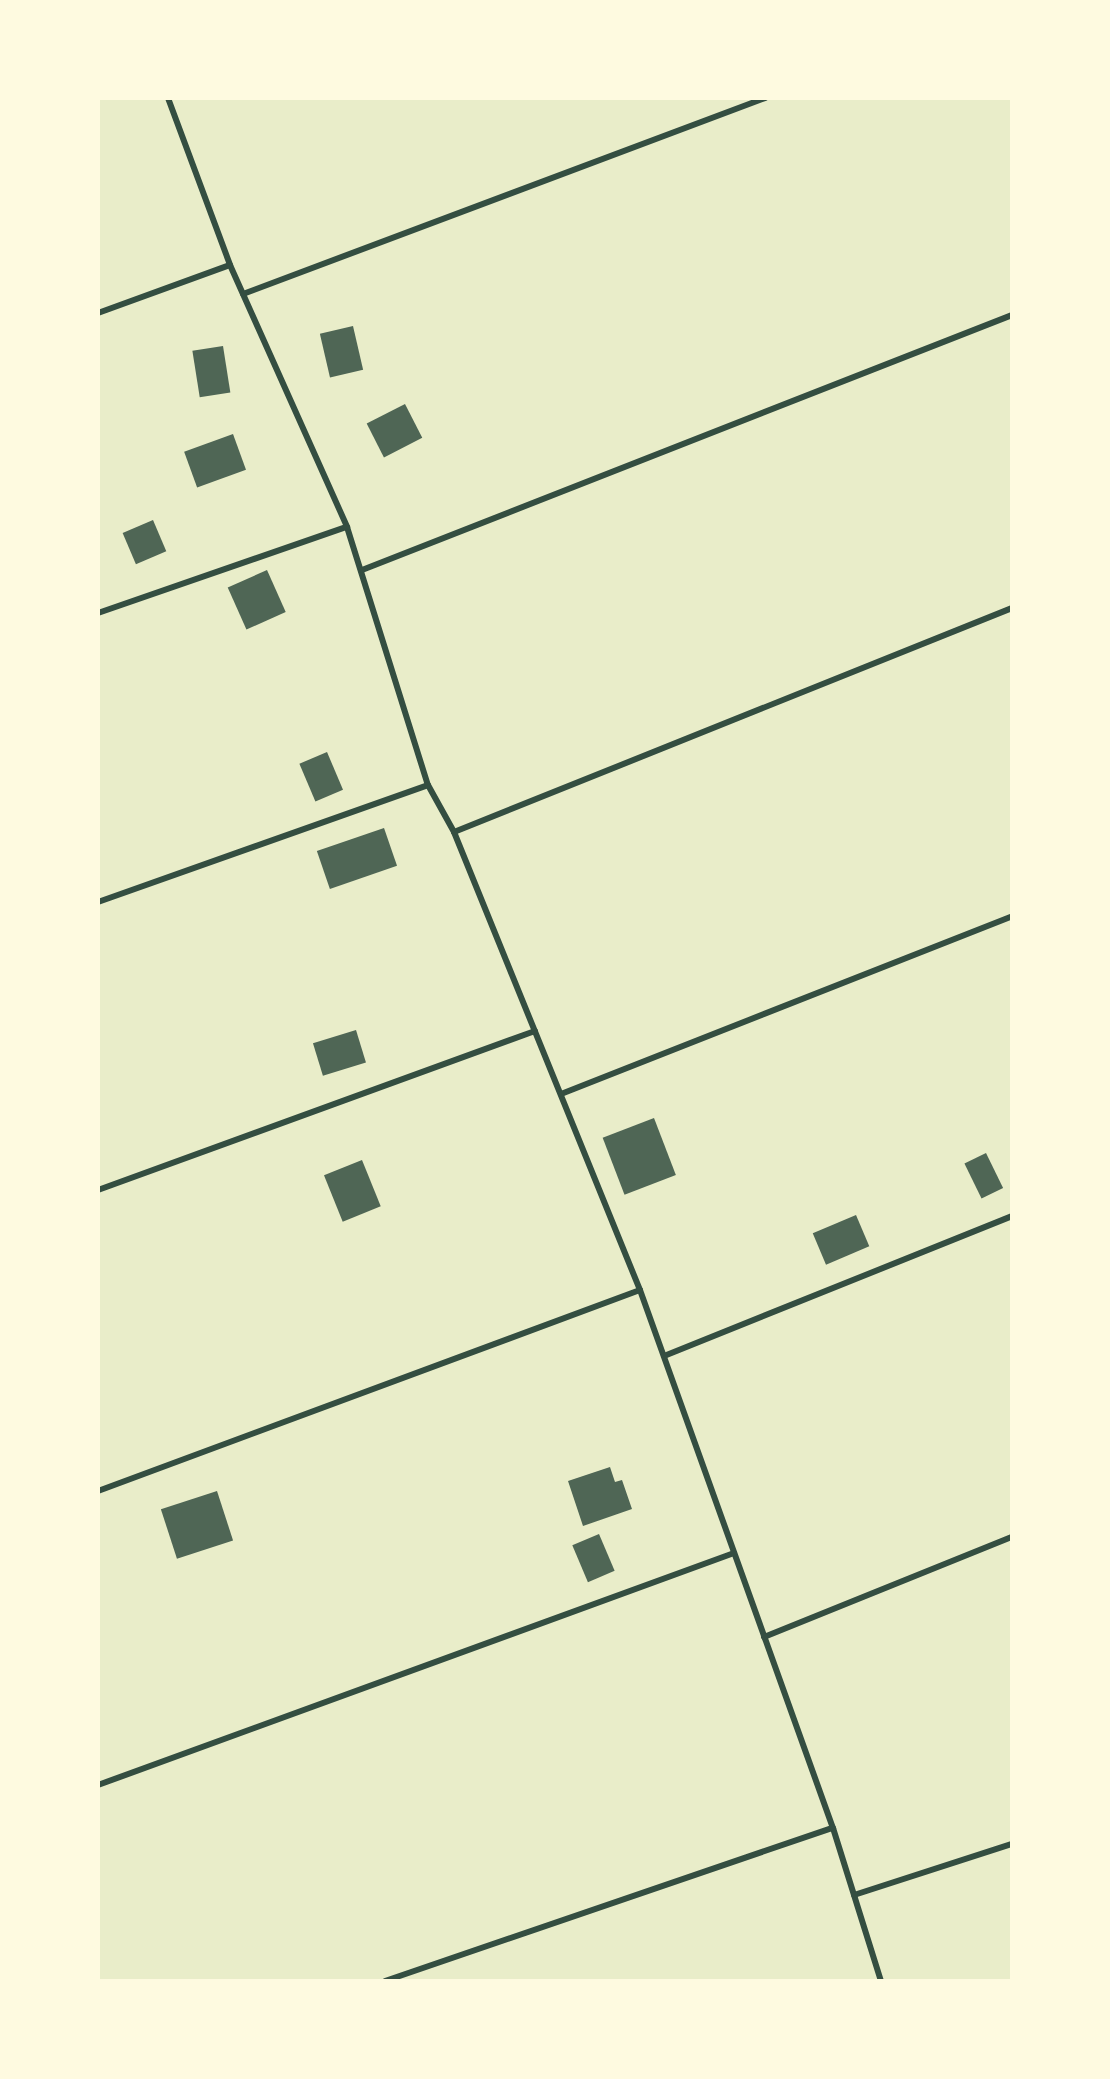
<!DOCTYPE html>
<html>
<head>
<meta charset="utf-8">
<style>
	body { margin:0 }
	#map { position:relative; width:1110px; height:2079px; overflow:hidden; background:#e9edc9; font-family:Montserrat,sans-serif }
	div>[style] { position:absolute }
	.building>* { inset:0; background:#4f6655; transform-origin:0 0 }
	.service>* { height:6px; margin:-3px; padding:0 3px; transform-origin:3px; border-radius:3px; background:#344e41 }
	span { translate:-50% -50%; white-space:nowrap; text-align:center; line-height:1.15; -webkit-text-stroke:7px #fefae0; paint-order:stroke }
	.frame { position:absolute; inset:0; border:100px solid #fefae0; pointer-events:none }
</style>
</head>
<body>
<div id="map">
	<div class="building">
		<div style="left:353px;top:326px;width:45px;height:34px;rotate:77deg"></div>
		<div style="left:223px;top:346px;width:47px;height:31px;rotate:81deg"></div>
		<div style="left:405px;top:404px;width:38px;height:43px;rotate:63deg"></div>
		<div style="left:233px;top:434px;width:38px;height:52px;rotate:70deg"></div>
		<div style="left:153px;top:520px;width:34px;height:33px;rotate:67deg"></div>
		<div style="left:267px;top:570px;width:46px;height:43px;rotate:66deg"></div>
		<div style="left:327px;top:752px;width:41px;height:30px;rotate:67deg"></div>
		<div style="left:384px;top:828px;width:40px;height:71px;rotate:71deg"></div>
		<div style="left:356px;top:1030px;width:34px;height:45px;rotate:73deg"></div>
		<div style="left:654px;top:1118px;width:61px;height:55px;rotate:69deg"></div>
		<div style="left:986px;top:1153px;width:39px;height:24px;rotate:64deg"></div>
		<div style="left:362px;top:1160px;width:50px;height:41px;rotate:68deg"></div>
		<div style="left:856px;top:1215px;width:34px;height:47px;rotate:67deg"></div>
		<div style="clip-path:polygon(610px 1467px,615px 1482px,622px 1480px,632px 1509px,583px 1526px,568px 1481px)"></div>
		<div style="left:217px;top:1491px;width:52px;height:59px;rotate:72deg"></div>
		<div style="left:599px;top:1534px;width:40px;height:29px;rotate:67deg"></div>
	</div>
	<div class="service">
		<div style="left:168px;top:98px;width:178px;rotate:69.6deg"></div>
		<div style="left:230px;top:265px;width:287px;rotate:65.9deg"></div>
		<div style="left:347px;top:527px;width:270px;rotate:72.6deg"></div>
		<div style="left:428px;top:785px;width:54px;rotate:61deg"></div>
		<div style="left:454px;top:832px;width:494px;rotate:67.9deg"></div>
		<div style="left:640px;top:1290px;width:572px;rotate:70.27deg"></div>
		<div style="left:833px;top:1828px;width:160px;rotate:72.6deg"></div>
		<div style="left:243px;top:294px;width:558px;rotate:-20.58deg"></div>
		<div style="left:98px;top:313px;width:140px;rotate:-20deg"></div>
		<div style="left:362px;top:570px;width:698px;rotate:-21.42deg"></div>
		<div style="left:98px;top:613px;width:263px;rotate:-19.1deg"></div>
		<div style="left:454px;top:832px;width:601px;rotate:-21.87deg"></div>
		<div style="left:98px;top:902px;width:350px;rotate:-19.5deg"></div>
		<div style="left:561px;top:1094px;width:485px;rotate:-21.5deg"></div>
		<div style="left:98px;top:1190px;width:465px;rotate:-20deg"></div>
		<div style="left:664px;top:1356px;width:375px;rotate:-21.9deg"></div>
		<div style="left:98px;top:1491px;width:578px;rotate:-20.35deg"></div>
		<div style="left:764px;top:1637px;width:267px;rotate:-22deg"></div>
		<div style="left:98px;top:1785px;width:677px;rotate:-20.04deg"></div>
		<div style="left:854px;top:1895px;width:166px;rotate:-17.9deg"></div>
		<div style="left:385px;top:1981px;width:473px;rotate:-18.9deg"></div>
	</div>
	<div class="frame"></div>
</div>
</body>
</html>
